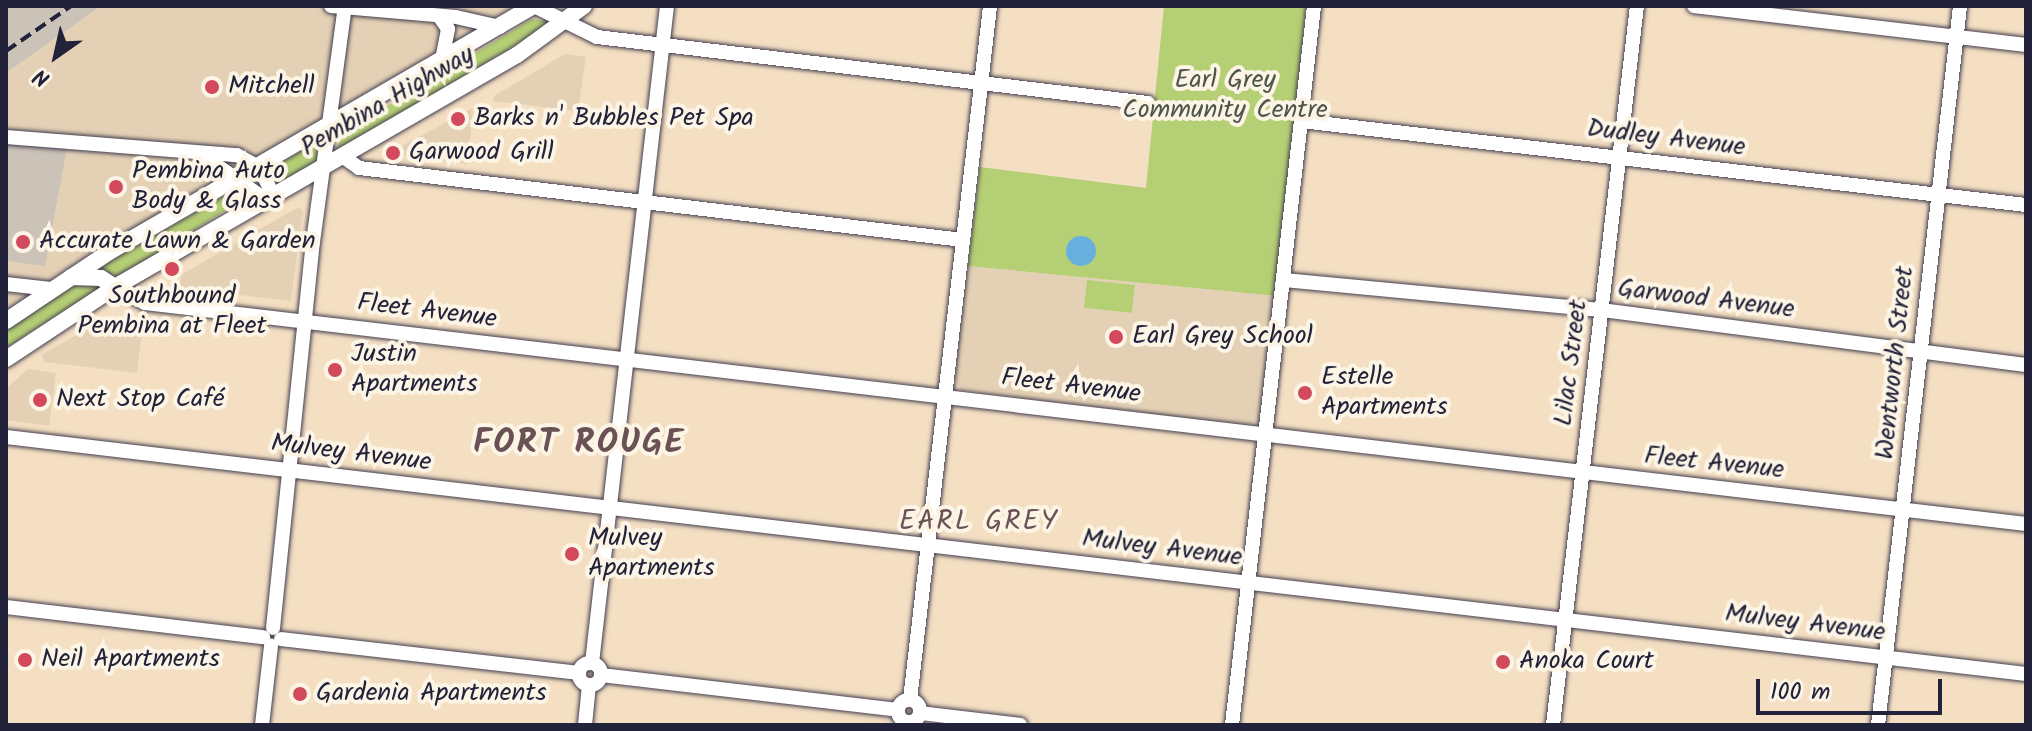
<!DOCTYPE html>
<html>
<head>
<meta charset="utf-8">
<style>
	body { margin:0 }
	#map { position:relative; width:2032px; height:731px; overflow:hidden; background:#f4dfc3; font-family:Kalam,sans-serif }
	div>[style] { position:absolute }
	.built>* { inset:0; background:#e4d1b5 }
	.industrial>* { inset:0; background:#cbc3b8 }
	.green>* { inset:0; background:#b5cf75; transform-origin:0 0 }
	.water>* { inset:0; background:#67b0de }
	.round { border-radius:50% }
	.roads { filter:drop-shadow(0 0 2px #423e4f) drop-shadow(0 0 2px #423e4f) }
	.minor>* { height:14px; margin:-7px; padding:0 7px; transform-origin:7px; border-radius:7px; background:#fff }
	.minor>.ring { margin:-7px; padding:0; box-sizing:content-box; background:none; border:14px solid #fff; border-radius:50% }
	.major>* { height:16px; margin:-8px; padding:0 8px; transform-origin:8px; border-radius:8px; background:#fff }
	.rail>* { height:4px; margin-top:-2px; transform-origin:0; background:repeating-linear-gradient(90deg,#22223b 0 12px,transparent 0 18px) }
	.dots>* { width:22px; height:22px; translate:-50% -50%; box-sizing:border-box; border:4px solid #fcf5e5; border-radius:50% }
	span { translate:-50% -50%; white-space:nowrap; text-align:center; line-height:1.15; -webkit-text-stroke:8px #fcf5e5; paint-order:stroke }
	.park-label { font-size:26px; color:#4e564c }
	.poi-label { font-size:26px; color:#22223b }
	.left { translate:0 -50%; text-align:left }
	.street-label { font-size:26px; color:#22223b }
	.neighbourhood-label { font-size:28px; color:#6a5155; letter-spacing:2px }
	.district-label { font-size:34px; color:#6a5155; font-weight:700; letter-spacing:2px }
	.frame { position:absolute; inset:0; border:8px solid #22223b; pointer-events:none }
	.north { position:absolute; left:16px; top:16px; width:80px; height:80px; -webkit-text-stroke:6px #fcf5e5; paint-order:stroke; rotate:214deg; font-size:22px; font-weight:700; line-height:32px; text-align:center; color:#22223b }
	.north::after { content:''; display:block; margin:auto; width:28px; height:36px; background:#22223b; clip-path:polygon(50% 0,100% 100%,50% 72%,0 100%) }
	.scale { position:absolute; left:1756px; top:679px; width:186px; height:36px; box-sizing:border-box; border:4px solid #22223b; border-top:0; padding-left:10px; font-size:24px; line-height:28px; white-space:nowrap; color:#22223b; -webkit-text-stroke:6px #fcf5e5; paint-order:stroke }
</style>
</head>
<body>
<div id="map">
	<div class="built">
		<div style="clip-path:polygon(101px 6px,533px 6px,6px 321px,6px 261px,45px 265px,6px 137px,6px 73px)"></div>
		<div style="clip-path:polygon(565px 54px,586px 57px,578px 111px,493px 101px,494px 96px)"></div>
		<div style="clip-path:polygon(473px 108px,468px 164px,393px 155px,394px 150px)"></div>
		<div style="clip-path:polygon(299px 207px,303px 211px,299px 238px,254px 232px)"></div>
		<div style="clip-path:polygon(241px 240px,298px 246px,291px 301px,179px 288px,181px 275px)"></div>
		<div style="clip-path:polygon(968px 266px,1277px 296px,1261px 419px,1248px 426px,961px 390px,955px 378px)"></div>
		<div style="clip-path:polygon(94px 325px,142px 330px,137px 373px,45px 362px,41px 355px)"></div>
		<div style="clip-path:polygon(28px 369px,56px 373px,49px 426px,6px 420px,6px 389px)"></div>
	</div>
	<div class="industrial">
		<div style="clip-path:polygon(6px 6px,101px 6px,6px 73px)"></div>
		<div style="clip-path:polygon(6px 137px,68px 143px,45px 266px,6px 261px)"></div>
	</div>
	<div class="green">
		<div style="clip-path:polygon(1164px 6px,1306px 6px,1277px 296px,968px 266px,980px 167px,1146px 188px)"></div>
		<div style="clip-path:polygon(532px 19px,554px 22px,335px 153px,342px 133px)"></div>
		<div style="clip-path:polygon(321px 139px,317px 162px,273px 186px,270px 169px)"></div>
		<div style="clip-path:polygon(236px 189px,248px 196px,116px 279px,97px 269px)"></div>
		<div style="clip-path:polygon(77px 280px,102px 286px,6px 348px,6px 331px)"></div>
		<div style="left:1087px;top:280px;width:48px;height:28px;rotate:6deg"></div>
	</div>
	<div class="water">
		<div class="round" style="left:1066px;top:236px;width:30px;height:30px"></div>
	</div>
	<div class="roads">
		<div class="minor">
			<div style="left:331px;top:6px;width:125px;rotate:5deg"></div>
			<div style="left:456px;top:17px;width:45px;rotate:12.8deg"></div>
			<div style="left:534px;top:6px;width:70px;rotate:26.2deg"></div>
			<div style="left:597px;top:37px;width:555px;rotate:6.83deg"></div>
			<div style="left:1694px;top:6px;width:334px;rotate:6.7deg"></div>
			<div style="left:439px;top:16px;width:16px;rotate:55deg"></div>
			<div style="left:448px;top:29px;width:32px;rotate:101deg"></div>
			<div style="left:1301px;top:121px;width:730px;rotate:6.61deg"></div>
			<div style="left:6px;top:137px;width:232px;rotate:4.5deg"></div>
			<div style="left:237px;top:155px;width:25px;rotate:29deg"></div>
			<div style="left:259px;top:167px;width:33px;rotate:63deg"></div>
			<div style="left:202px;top:155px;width:78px;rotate:35.1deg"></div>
			<div style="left:342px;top:156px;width:21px;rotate:35deg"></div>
			<div style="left:359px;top:168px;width:608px;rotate:6.8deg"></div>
			<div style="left:1283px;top:280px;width:320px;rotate:5.4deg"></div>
			<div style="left:1602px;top:310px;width:428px;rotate:7.4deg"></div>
			<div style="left:6px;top:284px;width:45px;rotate:6.3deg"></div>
			<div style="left:115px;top:287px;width:34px;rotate:28deg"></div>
			<div style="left:145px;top:303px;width:1894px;rotate:6.7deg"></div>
			<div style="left:6px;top:437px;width:2034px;rotate:6.69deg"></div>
			<div style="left:6px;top:607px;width:259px;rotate:6.7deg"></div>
			<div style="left:273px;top:628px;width:388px;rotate:-84.1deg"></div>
			<div style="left:313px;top:242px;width:238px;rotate:-82.3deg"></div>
			<div style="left:281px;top:639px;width:300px;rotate:6.5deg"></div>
			<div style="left:592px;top:663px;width:661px;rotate:-83.49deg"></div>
			<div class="ring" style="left:579px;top:663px;width:8px;height:8px"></div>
			<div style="left:601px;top:675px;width:299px;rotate:6.7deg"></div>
			<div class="ring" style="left:898px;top:700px;width:8px;height:8px"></div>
			<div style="left:910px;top:700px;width:699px;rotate:-83.42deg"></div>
			<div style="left:920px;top:713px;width:101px;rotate:6.8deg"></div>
			<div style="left:262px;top:725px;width:80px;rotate:-83.5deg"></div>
			<div style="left:585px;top:725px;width:40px;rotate:-84.3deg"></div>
			<div style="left:1232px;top:725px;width:724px;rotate:-83.49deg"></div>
			<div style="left:1553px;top:725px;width:724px;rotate:-83.34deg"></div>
			<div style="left:1878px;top:725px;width:724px;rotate:-83.49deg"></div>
		</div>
		<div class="major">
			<div style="left:71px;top:277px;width:30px;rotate:2deg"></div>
			<div style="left:101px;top:278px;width:17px;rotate:33deg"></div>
			<div style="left:6px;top:321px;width:124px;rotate:-33.8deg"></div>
			<div style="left:109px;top:252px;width:490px;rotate:-30.1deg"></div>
			<div style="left:6px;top:359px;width:131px;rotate:-33.4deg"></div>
			<div style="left:115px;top:287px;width:464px;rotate:-30deg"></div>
			<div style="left:517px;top:55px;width:83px;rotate:-36.2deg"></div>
		</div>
	</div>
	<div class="rail">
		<div style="left:6px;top:51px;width:79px;rotate:-34.7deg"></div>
	</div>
	<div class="dots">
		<div style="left:212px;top:87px;background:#d1495b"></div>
		<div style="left:458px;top:119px;background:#d1495b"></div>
		<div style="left:393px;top:153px;background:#d1495b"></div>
		<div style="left:116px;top:187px;background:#d1495b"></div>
		<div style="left:23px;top:242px;background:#d1495b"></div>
		<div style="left:172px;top:269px;background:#d1495b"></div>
		<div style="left:1116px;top:337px;background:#d1495b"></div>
		<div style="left:335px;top:370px;background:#d1495b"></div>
		<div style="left:1305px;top:393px;background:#d1495b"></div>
		<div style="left:40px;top:400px;background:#d1495b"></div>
		<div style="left:572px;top:554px;background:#d1495b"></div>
		<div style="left:25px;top:660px;background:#d1495b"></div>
		<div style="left:1503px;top:662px;background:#d1495b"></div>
		<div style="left:300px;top:694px;background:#d1495b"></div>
	</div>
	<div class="park-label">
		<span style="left:1225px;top:96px">Earl Grey<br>Community Centre</span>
	</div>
	<div class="poi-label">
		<span class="left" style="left:228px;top:87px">Mitchell</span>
		<span class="left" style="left:474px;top:119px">Barks n' Bubbles Pet Spa</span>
		<span class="left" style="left:409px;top:153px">Garwood Grill</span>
		<span class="left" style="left:132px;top:187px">Pembina Auto<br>Body &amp; Glass</span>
		<span class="left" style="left:39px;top:242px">Accurate Lawn &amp; Garden</span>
		<span style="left:172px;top:312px">Southbound<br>Pembina at Fleet</span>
		<span class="left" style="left:1132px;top:337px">Earl Grey School</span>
		<span class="left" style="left:351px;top:370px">Justin<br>Apartments</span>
		<span class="left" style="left:1321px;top:393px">Estelle<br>Apartments</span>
		<span class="left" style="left:56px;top:400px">Next Stop Café</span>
		<span class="left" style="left:588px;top:554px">Mulvey<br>Apartments</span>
		<span class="left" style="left:41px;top:660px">Neil Apartments</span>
		<span class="left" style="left:1519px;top:662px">Anoka Court</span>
		<span class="left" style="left:316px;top:694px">Gardenia Apartments</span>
	</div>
	<div class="street-label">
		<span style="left:388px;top:102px;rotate:-30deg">Pembina Highway</span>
		<span style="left:1666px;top:139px;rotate:7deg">Dudley Avenue</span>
		<span style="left:1706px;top:300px;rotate:7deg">Garwood Avenue</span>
		<span style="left:427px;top:312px;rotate:7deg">Fleet Avenue</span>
		<span style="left:1572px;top:363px;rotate:-83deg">Lilac Street</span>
		<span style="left:1896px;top:363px;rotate:-84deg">Wentworth Street</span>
		<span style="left:1071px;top:387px;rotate:7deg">Fleet Avenue</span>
		<span style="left:351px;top:454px;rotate:7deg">Mulvey Avenue</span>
		<span style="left:1714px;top:464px;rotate:6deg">Fleet Avenue</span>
		<span style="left:1162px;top:549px;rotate:7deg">Mulvey Avenue</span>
		<span style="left:1805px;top:624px;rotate:7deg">Mulvey Avenue</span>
	</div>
	<div class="neighbourhood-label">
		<span style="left:979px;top:522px">EARL GREY</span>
	</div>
	<div class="district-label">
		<span style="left:579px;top:444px">FORT ROUGE</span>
	</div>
	<div class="frame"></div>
	<div class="north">N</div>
	<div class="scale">100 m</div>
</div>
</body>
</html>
